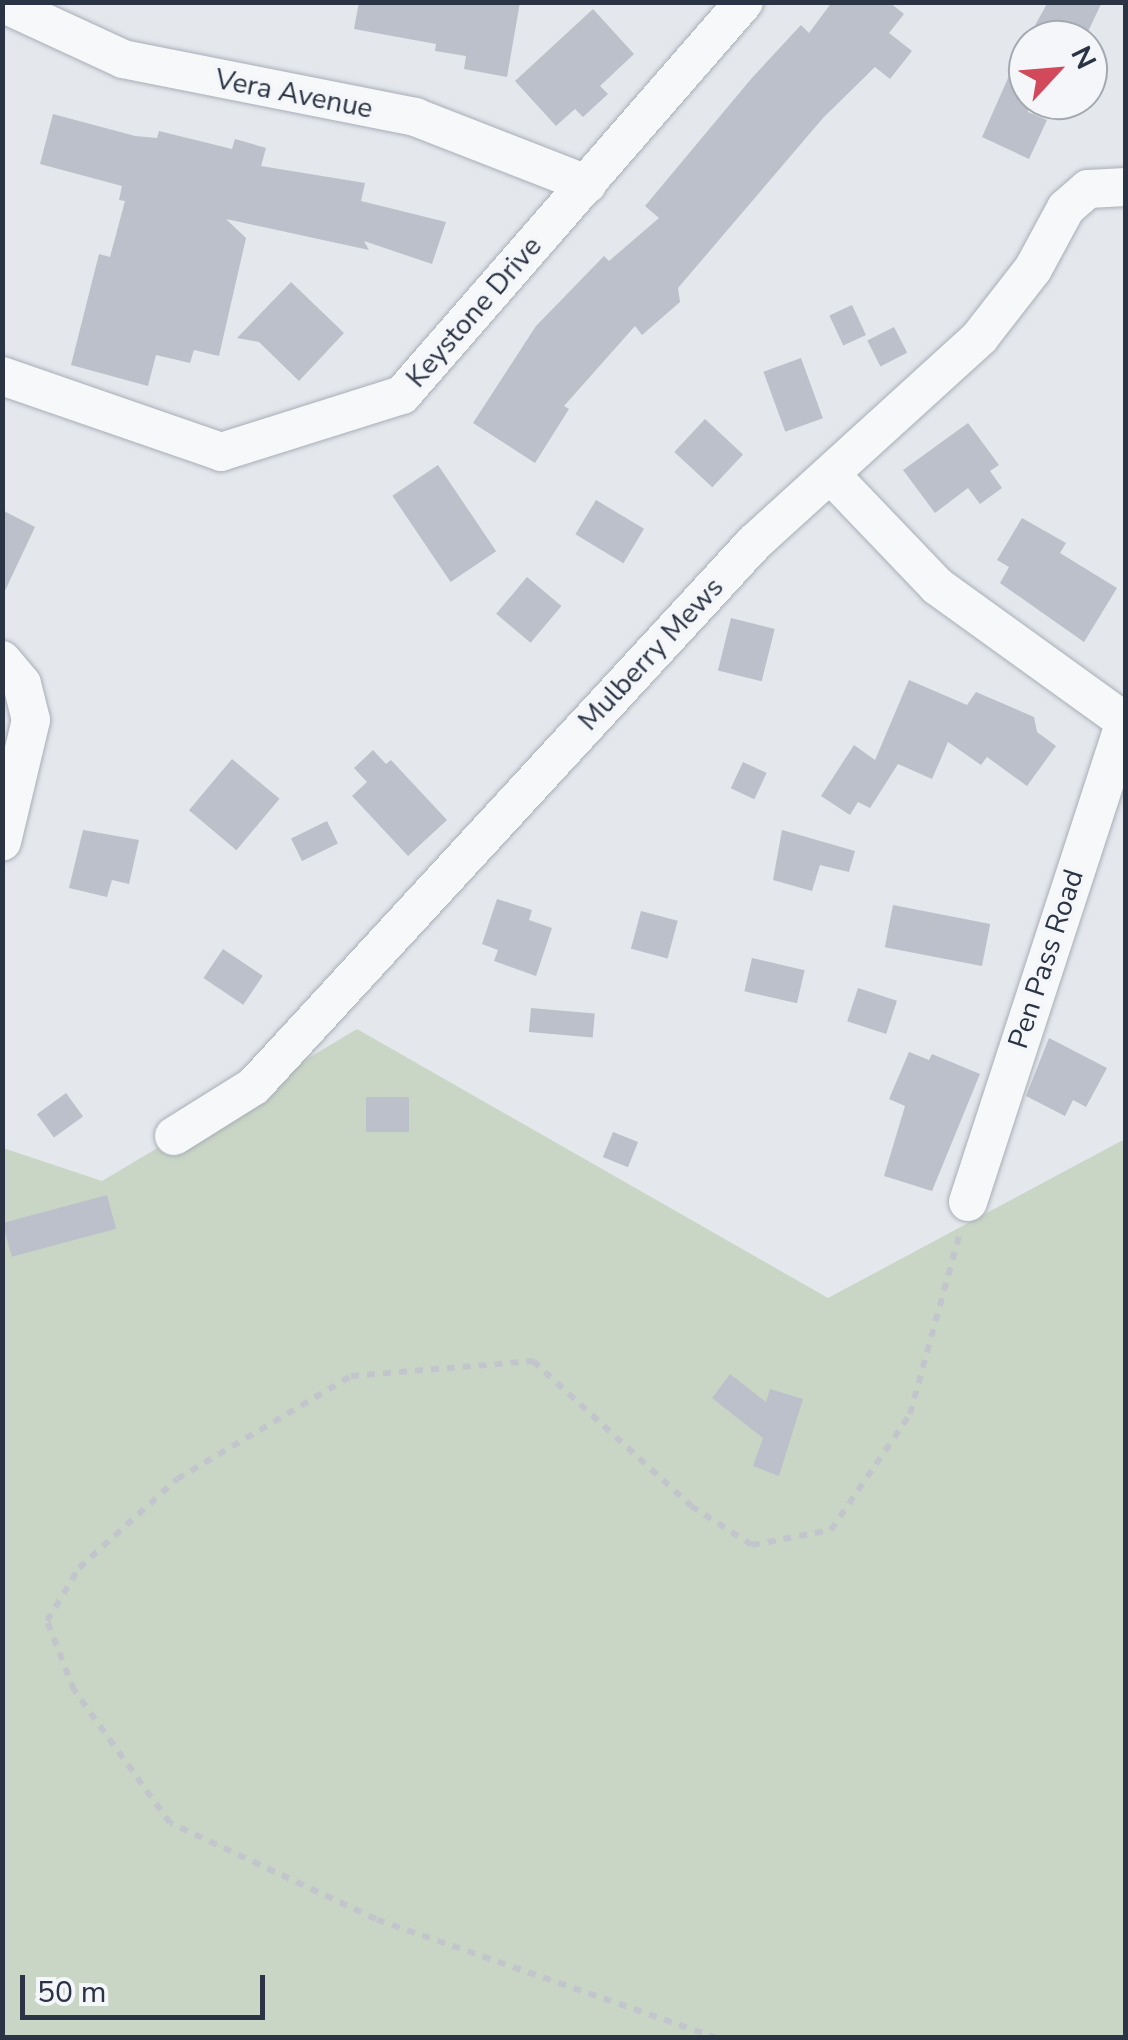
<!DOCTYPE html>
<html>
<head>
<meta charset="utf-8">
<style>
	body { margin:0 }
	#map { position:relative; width:1128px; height:2040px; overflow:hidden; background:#e4e7ec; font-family:"Nunito Sans",sans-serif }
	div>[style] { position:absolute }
	.green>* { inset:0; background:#c9d6c5 }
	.building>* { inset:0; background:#bbc0ca; transform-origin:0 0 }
	.path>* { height:6px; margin-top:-3px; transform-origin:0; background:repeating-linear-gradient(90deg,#c2c5cb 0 8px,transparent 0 16px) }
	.roads { filter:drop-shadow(0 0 2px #a9aeb7) drop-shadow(0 0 2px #a9aeb7) }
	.minor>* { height:38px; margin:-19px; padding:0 19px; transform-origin:19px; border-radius:19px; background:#f7f8fa }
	span { translate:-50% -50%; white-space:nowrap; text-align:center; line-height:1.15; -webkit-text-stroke:8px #f4f6f9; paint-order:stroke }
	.street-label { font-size:28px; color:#2b3445 }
	.frame { position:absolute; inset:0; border:5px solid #2b3445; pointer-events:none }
	.north { position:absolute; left:1008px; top:20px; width:100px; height:100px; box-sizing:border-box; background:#f4f6f9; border:2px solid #a4a8b1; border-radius:50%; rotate:64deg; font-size:28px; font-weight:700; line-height:40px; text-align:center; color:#2b3445 }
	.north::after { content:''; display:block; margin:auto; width:35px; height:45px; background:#d1495b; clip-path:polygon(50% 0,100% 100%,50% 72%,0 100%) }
	.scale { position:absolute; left:20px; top:1975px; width:245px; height:45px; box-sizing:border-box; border:5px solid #2b3445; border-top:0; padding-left:12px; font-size:30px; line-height:35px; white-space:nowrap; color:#2b3445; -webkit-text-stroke:8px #f4f6f9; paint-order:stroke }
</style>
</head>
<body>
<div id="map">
	<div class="green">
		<div style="clip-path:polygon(357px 1029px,828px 1298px,1125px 1139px,1125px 2037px,3px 2038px,3px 1148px,102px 1181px)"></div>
	</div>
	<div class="building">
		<div style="clip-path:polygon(359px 2px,520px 2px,507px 77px,464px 69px,466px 56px,435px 51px,436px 44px,354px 29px)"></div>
		<div style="clip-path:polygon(832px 2px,889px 2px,904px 14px,889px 33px,912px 51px,890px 79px,875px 67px,823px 118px,678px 288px,680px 302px,642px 335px,635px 326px,564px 406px,569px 409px,535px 463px,473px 423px,536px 326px,604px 256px,609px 261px,659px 218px,645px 206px,751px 79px,801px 25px,809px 33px)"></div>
		<div style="clip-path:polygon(1048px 2px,1102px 2px,1084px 40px,1028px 40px,1028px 112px,1047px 120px,1029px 159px,982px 137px,1028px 33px,1028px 38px)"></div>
		<div style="clip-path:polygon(593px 9px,634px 54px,600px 86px,608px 94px,583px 117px,575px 109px,556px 126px,515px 81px)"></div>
		<div style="clip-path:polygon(53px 114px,135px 136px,157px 138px,159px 131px,232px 149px,235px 139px,266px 148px,261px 166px,365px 183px,361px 201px,446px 222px,432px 264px,364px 241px,369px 250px,226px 219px,246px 238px,219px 356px,194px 350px,190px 363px,156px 355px,148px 386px,71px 365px,99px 254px,110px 257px,125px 201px,119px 200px,122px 186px,40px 164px)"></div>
		<div style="clip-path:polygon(291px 282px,344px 333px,299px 381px,259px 342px,237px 338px)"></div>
		<div style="left:852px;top:305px;width:33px;height:25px;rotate:65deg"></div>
		<div style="left:894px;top:327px;width:29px;height:30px;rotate:63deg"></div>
		<div style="left:801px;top:358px;width:64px;height:40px;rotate:70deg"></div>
		<div style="left:705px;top:419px;width:52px;height:45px;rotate:43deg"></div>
		<div style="clip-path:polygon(968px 423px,999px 465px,990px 471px,1002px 488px,980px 504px,968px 488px,935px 513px,903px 470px)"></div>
		<div style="left:438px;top:465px;width:104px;height:55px;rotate:56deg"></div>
		<div style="left:596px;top:500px;width:56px;height:40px;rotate:31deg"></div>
		<div style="clip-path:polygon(2px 510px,35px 527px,2px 597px)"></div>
		<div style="clip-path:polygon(1022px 518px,1066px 543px,1060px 553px,1117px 588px,1084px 642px,1000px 583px,1009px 567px,997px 560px)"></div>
		<div style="left:527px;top:577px;width:45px;height:48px;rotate:40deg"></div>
		<div style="left:731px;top:618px;width:45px;height:54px;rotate:14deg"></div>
		<div style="clip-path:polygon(909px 680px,967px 705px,976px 692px,1034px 717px,1037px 732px,1056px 746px,1027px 786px,987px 757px,981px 765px,948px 742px,932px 779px,898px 764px,870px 808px,858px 802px,850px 815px,821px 796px,854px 745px,875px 760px)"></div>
		<div style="clip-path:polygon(373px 750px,386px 764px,391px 760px,447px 820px,408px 856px,352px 796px,367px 782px,354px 768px)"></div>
		<div style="left:232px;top:759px;width:62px;height:67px;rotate:40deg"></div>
		<div style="left:743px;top:762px;width:26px;height:29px;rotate:25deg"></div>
		<div style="left:327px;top:821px;width:25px;height:40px;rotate:64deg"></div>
		<div style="clip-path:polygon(83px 830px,139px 840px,129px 884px,112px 880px,107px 897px,69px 888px)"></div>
		<div style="clip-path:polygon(782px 830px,855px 851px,849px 872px,820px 865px,812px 891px,773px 880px)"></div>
		<div style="clip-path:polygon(497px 899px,532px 910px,529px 920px,552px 928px,536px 976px,494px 961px,498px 950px,482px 944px)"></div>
		<div style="left:893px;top:905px;width:99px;height:43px;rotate:11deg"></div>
		<div style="left:641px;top:911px;width:38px;height:39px;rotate:15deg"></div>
		<div style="left:223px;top:949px;width:48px;height:35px;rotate:34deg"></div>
		<div style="left:752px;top:958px;width:54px;height:34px;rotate:13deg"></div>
		<div style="left:858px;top:988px;width:41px;height:35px;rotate:18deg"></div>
		<div style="left:531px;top:1008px;width:64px;height:24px;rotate:5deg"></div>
		<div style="clip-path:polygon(1049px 1038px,1107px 1068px,1086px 1107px,1073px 1100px,1065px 1116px,1026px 1096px)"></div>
		<div style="clip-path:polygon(909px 1052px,929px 1060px,932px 1054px,980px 1074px,932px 1191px,884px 1176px,905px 1106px,889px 1099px)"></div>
		<div style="left:66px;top:1093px;width:29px;height:36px;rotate:54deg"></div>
		<div style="left:366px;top:1097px;width:43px;height:35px"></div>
		<div style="left:613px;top:1132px;width:27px;height:27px;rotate:22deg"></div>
		<div style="left:107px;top:1195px;width:35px;height:108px;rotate:75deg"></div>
		<div style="clip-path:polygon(730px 1374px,766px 1402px,770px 1389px,803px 1399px,779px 1476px,753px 1466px,763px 1438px,712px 1398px)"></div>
	</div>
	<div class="path">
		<div style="left:717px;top:2038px;width:361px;rotate:-160.8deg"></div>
		<div style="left:376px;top:1919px;width:227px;rotate:-155deg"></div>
		<div style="left:170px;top:1823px;width:164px;rotate:-125.8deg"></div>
		<div style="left:74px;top:1690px;width:74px;rotate:-111.4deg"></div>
		<div style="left:47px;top:1621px;width:62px;rotate:-58.9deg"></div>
		<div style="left:79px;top:1568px;width:132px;rotate:-42.2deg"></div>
		<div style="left:177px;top:1479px;width:202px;rotate:-30.6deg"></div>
		<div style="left:351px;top:1376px;width:183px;rotate:-4.7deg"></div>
		<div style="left:533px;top:1361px;width:214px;rotate:42.5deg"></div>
		<div style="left:691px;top:1506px;width:72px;rotate:32.6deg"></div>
		<div style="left:752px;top:1545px;width:80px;rotate:-10.8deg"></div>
		<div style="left:831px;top:1530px;width:140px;rotate:-55.7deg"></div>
		<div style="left:910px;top:1414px;width:189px;rotate:-74.6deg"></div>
	</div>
	<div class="roads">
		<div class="minor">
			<div style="left:2px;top:3px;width:133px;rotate:24.8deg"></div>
			<div style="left:123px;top:59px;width:298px;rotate:11.2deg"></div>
			<div style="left:415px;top:117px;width:185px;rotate:21.3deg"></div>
			<div style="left:2px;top:376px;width:232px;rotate:19.1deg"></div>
			<div style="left:221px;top:452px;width:190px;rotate:-17.5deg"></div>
			<div style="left:402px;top:395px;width:521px;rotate:-48.97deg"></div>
			<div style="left:833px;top:477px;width:151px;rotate:46.3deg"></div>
			<div style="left:937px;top:586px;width:229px;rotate:35.8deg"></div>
			<div style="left:2px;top:660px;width:31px;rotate:50deg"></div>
			<div style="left:22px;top:684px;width:37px;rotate:76deg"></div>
			<div style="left:31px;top:720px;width:125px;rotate:103.4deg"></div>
			<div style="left:174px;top:1136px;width:94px;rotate:-32deg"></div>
			<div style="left:254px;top:1086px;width:738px;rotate:-47.36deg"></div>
			<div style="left:754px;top:543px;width:306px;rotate:-42.3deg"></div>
			<div style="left:980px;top:337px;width:86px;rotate:-52.1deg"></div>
			<div style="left:1033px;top:269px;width:69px;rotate:-61.6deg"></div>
			<div style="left:1066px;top:208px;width:29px;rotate:-41deg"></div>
			<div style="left:1088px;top:189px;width:38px;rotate:-3deg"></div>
			<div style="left:968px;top:1202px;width:509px;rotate:-71.92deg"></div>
		</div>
	</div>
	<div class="street-label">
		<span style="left:294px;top:94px;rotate:11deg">Vera Avenue</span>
		<span style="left:474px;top:312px;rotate:-49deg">Keystone Drive</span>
		<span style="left:651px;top:654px;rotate:-47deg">Mulberry Mews</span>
		<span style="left:1046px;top:959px;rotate:-72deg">Pen Pass Road</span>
	</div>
	<div class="frame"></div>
	<div class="north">N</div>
	<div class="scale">50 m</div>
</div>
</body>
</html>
